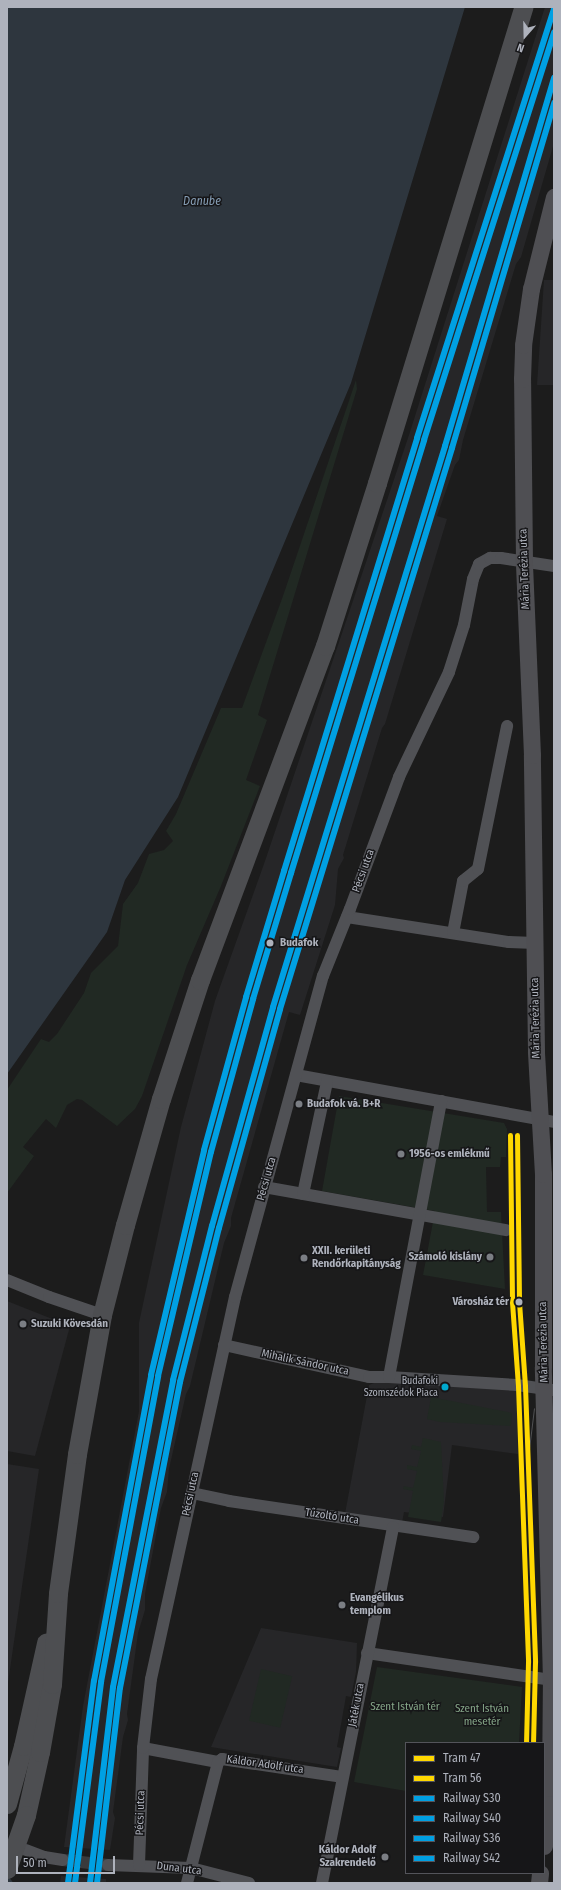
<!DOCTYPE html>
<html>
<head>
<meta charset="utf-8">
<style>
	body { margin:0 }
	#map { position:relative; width:561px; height:1890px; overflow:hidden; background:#1c1c1c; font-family:"Fira Sans Condensed",sans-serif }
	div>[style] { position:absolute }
	.built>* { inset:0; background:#262628 }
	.green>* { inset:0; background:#212923; transform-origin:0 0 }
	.water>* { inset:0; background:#2e363e }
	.stream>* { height:4px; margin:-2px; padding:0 2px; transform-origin:2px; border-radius:2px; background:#2e363e }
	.minor-tunnel>* { height:12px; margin-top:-6px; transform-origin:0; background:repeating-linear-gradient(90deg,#393a3c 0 12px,transparent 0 18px) }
	.minor>* { height:12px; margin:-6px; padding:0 6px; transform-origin:6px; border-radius:6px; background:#505155 }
	.secondary>* { height:17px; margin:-8.5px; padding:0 8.5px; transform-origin:8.5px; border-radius:8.5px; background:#4f4f53 }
	.primary>* { height:19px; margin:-9.5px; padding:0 9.5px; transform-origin:9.5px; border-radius:9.5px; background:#4d4e51 }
	.tram>* { height:1px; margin:-0.5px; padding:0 0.5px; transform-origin:0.5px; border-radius:0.5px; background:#505153 }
	.primary-bridge>* { height:19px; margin:-9.5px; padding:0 9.5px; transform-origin:9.5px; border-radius:9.5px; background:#4d4e51 }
	.rail-1>* { height:6px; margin:-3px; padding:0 3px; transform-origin:3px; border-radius:3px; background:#00a0e3 }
	.rail-2>* { height:6px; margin:-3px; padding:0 3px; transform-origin:3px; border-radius:3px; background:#00a0e3 }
	.rail-3>* { height:6px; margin:-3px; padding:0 3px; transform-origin:3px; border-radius:3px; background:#00a0e3 }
	.rail-4>* { height:6px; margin:-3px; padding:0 3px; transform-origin:3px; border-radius:3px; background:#00a0e3 }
	.tram-1>* { height:5px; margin:-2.5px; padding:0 2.5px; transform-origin:2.5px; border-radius:2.5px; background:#ffd800 }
	.tram-2>* { height:5px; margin:-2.5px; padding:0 2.5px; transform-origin:2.5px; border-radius:2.5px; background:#ffd800 }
	.dots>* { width:11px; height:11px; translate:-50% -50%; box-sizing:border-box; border:2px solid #161618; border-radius:50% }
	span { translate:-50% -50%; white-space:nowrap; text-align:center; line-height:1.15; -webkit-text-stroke:3px #161618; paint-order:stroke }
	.bus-label { font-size:10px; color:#aeb2bc }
	.right { translate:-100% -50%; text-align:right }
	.street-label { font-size:11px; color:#aeb2bc }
	.stop-label { font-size:11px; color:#aeb2bc; font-weight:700 }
	.left { translate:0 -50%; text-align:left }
	.poi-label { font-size:11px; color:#aeb2bc; font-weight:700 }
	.park-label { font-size:11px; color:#85a688 }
	.water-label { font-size:12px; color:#869eb5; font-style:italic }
	.frame { position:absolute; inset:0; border:8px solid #aeb2bc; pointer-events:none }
	.legend { position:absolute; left:405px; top:1742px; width:140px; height:132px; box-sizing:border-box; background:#161618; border:1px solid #53545a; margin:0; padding:5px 7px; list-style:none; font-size:12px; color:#aeb2bc }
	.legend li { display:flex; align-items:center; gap:8px; height:20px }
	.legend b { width:20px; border:1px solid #53545a }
	.north { position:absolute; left:505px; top:16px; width:40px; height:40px; -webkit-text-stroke:3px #161618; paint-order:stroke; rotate:200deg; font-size:11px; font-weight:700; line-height:16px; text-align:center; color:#aeb2bc }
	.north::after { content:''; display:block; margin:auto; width:14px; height:18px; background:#aeb2bc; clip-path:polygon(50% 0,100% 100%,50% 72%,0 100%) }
	.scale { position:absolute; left:16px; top:1856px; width:99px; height:18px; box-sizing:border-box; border:2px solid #aeb2bc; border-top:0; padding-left:5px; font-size:12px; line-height:14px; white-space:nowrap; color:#aeb2bc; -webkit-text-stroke:3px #161618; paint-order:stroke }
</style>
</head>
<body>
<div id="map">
	<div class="built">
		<div style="clip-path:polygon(545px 7px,554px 7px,554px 143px,521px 257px,516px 264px,463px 440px,459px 460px,455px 465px,437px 516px,447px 519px,385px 724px,382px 728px,343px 855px,344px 858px,338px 869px,335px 905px,300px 1015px,289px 1012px,231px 1218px,231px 1226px,224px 1243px,190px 1386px,186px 1394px,169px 1469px,167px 1492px,161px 1508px,145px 1594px,145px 1610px,138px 1633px,127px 1714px,128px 1720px,123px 1737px,113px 1812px,115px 1818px,110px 1850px,64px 1847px,83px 1706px,139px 1411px,139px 1323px,181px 1127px,215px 1001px,264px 864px,409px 435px)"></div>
		<div style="clip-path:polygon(544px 280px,554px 280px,554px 385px,537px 385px)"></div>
		<div style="clip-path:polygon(7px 1301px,70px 1326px,35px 1456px,7px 1451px)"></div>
		<div style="clip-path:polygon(389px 1377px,517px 1385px,518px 1454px,452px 1445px,443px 1517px,404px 1512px,401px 1528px,344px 1519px,369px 1385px)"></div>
		<div style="clip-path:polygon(7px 1464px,39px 1469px,7px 1690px)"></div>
		<div style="clip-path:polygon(261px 1628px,357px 1643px,356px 1672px,351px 1697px,346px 1696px,337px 1747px,341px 1748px,337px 1767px,211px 1747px)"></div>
		<div style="clip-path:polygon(61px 1876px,106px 1879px,106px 1883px,60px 1883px)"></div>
	</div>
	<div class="green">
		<div style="clip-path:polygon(356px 380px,357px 389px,258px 715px,267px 720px,246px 780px,260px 786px,221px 886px,187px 965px,142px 1096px,135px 1109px,117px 1126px,82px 1100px,77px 1099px,67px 1105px,56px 1128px,46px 1119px,23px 1147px,34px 1156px,7px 1193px,7px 1090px,41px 1039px,49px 1042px,57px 1034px,84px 993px,91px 973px,118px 946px,123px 904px,138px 883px,149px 854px,164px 850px,173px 841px,166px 831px,176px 814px,221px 708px,242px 708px,283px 596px)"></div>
		<div style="clip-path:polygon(339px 1096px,504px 1123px,507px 1129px,506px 1157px,501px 1157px,500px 1167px,486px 1167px,487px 1212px,501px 1212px,505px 1289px,423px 1275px,435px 1211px,322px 1191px)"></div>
		<div style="clip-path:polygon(431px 1397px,512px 1413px,511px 1426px,440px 1422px,427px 1419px)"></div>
		<div style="clip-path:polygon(423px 1438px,441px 1442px,444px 1501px,441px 1522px,408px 1517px,413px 1491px,403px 1489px,404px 1486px,413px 1488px,417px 1471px,407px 1469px,407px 1465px,417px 1467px,421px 1451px,411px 1449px,412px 1445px,421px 1447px)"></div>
		<div style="clip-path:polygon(377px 1667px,522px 1687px,519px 1743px,406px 1743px,406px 1791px,354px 1782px)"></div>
		<div style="left:261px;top:1669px;width:32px;height:53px;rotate:13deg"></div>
	</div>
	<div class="water">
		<div style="clip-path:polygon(7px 7px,465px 7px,351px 383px,178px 797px,125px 880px,107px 932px,7px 1074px)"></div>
	</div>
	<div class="stream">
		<div style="left:7px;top:1878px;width:6px;rotate:51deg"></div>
	</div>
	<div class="minor-tunnel">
		<div style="left:63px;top:1860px;width:45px;rotate:6.3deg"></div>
	</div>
	<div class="minor">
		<div style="left:347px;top:917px;width:164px;rotate:8.8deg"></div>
		<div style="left:509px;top:942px;width:26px;rotate:2deg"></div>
		<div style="left:453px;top:933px;width:53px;rotate:-79.1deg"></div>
		<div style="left:463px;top:881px;width:19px;rotate:-39deg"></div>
		<div style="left:478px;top:869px;width:146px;rotate:-78.5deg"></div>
		<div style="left:296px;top:1075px;width:262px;rotate:10.3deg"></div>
		<div style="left:264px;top:1187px;width:246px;rotate:10.1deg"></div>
		<div style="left:303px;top:1194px;width:115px;rotate:-77.9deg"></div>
		<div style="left:7px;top:1280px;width:45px;rotate:22deg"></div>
		<div style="left:49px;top:1297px;width:56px;rotate:18.8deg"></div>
		<div style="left:224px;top:1345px;width:148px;rotate:12.4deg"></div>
		<div style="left:369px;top:1377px;width:20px"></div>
		<div style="left:389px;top:1377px;width:128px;rotate:3.6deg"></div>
		<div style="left:517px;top:1385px;width:37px;rotate:8deg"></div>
		<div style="left:389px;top:1377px;width:281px;rotate:-79.3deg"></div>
		<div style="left:192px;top:1493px;width:38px;rotate:12deg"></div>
		<div style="left:229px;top:1501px;width:247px;rotate:8.4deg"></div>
		<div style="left:367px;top:1653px;width:186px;rotate:8.3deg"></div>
		<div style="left:143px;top:1748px;width:76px;rotate:10.6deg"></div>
		<div style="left:218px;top:1762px;width:5px;rotate:-37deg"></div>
		<div style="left:222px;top:1759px;width:121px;rotate:8.5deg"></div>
		<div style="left:26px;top:1850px;width:19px;rotate:21deg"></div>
		<div style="left:44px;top:1857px;width:19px;rotate:9deg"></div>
		<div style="left:108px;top:1865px;width:83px;rotate:2.1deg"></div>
		<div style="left:191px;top:1868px;width:60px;rotate:14.5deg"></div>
		<div style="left:139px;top:1865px;width:117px;rotate:-88deg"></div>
		<div style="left:143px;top:1748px;width:69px;rotate:-83.4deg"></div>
		<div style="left:151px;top:1679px;width:391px;rotate:-77.6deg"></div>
		<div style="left:235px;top:1297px;width:333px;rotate:-74.7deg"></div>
		<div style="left:323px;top:976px;width:72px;rotate:-68.1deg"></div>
		<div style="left:350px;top:909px;width:141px;rotate:-69.6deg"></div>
		<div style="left:399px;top:777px;width:116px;rotate:-64.5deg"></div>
		<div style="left:449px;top:672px;width:49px;rotate:-72.3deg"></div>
		<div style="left:464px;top:625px;width:47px;rotate:-78.9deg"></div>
		<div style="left:473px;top:579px;width:16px;rotate:-68deg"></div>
		<div style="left:479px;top:564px;width:13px;rotate:-29deg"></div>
		<div style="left:490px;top:558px;width:11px"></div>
		<div style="left:501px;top:558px;width:54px;rotate:8.6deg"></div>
		<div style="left:187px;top:1883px;width:125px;rotate:-75.6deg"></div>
		<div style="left:322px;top:1883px;width:363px;rotate:-78.7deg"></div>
	</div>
	<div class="secondary">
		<div style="left:544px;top:1846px;width:58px;rotate:-84.1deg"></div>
		<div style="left:550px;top:1788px;width:108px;rotate:-89.5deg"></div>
		<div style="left:551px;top:1680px;width:313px;rotate:-91.5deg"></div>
		<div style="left:543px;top:1367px;width:193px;rotate:-90deg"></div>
		<div style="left:543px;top:1174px;width:123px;rotate:-93.3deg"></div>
		<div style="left:536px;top:1051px;width:296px;rotate:-90.8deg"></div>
		<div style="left:532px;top:755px;width:193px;rotate:-92.4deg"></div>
		<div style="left:524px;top:562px;width:183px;rotate:-90.6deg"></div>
		<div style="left:522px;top:379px;width:34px;rotate:-88deg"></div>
		<div style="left:523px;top:345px;width:57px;rotate:-81.9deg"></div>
		<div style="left:531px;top:289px;width:95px;rotate:-76deg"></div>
		<div style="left:539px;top:1883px;width:10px;rotate:-84deg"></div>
	</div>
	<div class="primary">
		<div style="left:7px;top:1804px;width:60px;rotate:-74.6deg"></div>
		<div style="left:23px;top:1746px;width:106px;rotate:-77.4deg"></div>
		<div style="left:26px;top:1815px;width:65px;rotate:-77.5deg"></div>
		<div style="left:40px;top:1752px;width:69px;rotate:-80deg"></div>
		<div style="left:52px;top:1684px;width:91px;rotate:-86.2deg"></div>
		<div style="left:58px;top:1593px;width:140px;rotate:-82.2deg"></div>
		<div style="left:77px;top:1454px;width:141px;rotate:-79.8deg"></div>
		<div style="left:102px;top:1315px;width:93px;rotate:-75.7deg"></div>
		<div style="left:125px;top:1225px;width:131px;rotate:-74.1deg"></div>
		<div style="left:161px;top:1099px;width:125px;rotate:-71.9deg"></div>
		<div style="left:200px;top:980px;width:357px;rotate:-69.5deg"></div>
		<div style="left:325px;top:646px;width:171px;rotate:-72.3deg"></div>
		<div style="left:377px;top:483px;width:498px;rotate:-72.9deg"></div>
	</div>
	<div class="tram">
		<div style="left:528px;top:1457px;width:49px;rotate:-83deg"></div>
	</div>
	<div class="primary-bridge">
		<div style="left:7px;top:1869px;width:57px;rotate:-70.6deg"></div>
	</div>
	<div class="rail-1">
		<div style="left:68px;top:1883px;width:204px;rotate:-82.7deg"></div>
		<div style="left:94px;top:1681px;width:311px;rotate:-79.4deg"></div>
		<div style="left:151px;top:1375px;width:231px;rotate:-76.7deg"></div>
		<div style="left:204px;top:1150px;width:159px;rotate:-74.6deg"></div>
		<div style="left:246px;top:997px;width:132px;rotate:-73.2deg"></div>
		<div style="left:284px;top:871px;width:453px;rotate:-72.9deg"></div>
		<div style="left:417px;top:438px;width:450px;rotate:-72.3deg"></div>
	</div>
	<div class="rail-2">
		<div style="left:90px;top:1883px;width:197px;rotate:-83.3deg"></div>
		<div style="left:113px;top:1687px;width:313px;rotate:-78.9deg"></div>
		<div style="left:173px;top:1380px;width:159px;rotate:-75.8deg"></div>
		<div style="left:212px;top:1226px;width:227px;rotate:-74.4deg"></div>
		<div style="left:273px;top:1007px;width:587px;rotate:-72.95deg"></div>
		<div style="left:445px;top:446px;width:384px;rotate:-73.5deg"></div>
	</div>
	<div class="rail-3">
		<div style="left:75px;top:1883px;width:203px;rotate:-82.6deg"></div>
		<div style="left:101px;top:1682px;width:311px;rotate:-79.4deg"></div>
		<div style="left:158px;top:1376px;width:230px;rotate:-76.7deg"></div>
		<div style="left:211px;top:1152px;width:159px;rotate:-74.6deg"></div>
		<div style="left:253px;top:999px;width:132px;rotate:-73.2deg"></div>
		<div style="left:291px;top:873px;width:453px;rotate:-72.9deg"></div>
		<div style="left:424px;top:440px;width:428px;rotate:-72.3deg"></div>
	</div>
	<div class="rail-4">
		<div style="left:97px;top:1883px;width:196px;rotate:-83.3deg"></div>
		<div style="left:120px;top:1688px;width:312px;rotate:-78.9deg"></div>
		<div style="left:180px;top:1382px;width:159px;rotate:-75.8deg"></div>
		<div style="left:219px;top:1228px;width:227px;rotate:-74.4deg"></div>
		<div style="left:280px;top:1009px;width:587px;rotate:-72.95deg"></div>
		<div style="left:452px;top:448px;width:360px;rotate:-73.5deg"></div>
	</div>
	<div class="tram-1">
		<div style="left:517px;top:1135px;width:167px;rotate:89.3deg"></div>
		<div style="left:519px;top:1302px;width:84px;rotate:85.9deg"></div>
		<div style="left:525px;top:1386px;width:276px;rotate:87.9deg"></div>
		<div style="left:535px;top:1662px;width:81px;rotate:91.4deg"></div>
	</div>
	<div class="tram-2">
		<div style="left:510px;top:1135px;width:167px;rotate:89.3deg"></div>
		<div style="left:512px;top:1302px;width:84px;rotate:85.9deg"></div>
		<div style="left:518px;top:1386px;width:276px;rotate:87.9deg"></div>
		<div style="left:528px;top:1662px;width:81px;rotate:91.4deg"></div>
	</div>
	<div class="dots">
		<div style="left:270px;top:943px;background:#aeb2bc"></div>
		<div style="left:299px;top:1104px;background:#7b7e84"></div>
		<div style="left:401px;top:1154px;background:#7b7e84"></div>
		<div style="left:490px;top:1257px;background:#7b7e84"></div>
		<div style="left:304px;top:1258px;background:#7b7e84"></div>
		<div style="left:519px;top:1302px;background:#aeb2bc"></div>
		<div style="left:23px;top:1324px;background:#7b7e84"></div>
		<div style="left:445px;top:1387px;background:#00a9ce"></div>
		<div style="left:342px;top:1605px;background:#7b7e84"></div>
		<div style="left:385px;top:1857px;background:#7b7e84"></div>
	</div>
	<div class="bus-label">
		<span class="right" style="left:438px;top:1387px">Budafoki<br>Szomszédok Piaca</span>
	</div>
	<div class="street-label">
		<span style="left:525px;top:569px;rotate:-92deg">Mária Terézia utca</span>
		<span style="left:364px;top:871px;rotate:-70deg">Pécsi utca</span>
		<span style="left:536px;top:1018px;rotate:-91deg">Mária Terézia utca</span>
		<span style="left:267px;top:1179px;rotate:-74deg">Pécsi utca</span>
		<span style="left:544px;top:1342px;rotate:-91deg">Mária Terézia utca</span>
		<span style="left:305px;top:1363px;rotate:12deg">Mihalik Sándor utca</span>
		<span style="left:191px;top:1494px;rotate:-78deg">Pécsi utca</span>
		<span style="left:332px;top:1517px;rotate:9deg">Tűzoltó utca</span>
		<span style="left:357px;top:1705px;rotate:-79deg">Játék utca</span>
		<span style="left:265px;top:1765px;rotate:8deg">Káldor Adolf utca</span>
		<span style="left:141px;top:1813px;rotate:-88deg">Pécsi utca</span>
		<span style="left:179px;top:1869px;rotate:7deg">Duna utca</span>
	</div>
	<div class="stop-label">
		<span class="left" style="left:280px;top:943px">Budafok</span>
		<span class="right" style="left:509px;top:1302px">Városház tér</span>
	</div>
	<div class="poi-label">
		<span class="left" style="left:307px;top:1104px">Budafok vá. B+R</span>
		<span class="left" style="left:409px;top:1154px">1956-os emlékmű</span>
		<span class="left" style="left:312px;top:1258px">XXII. kerületi<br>Rendőrkapitányság</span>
		<span class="right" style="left:482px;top:1257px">Számoló kislány</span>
		<span class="left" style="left:31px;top:1324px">Suzuki Kövesdán</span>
		<span class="left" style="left:350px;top:1605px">Evangélikus<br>templom</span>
		<span class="right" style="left:376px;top:1857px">Káldor Adolf<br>Szakrendelő</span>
	</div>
	<div class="park-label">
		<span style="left:405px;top:1707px">Szent István tér</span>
		<span style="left:482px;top:1716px">Szent István<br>mesetér</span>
	</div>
	<div class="water-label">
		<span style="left:202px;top:202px">Danube</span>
	</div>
	<div class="frame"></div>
	<ul class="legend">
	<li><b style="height:5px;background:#ffd800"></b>Tram 47</li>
	<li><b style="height:5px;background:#ffd800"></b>Tram 56</li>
	<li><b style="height:5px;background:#00a0e3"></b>Railway S30</li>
	<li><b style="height:5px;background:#00a0e3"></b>Railway S40</li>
	<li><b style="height:5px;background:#00a0e3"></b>Railway S36</li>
	<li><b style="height:5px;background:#00a0e3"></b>Railway S42</li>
	</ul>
	<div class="north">N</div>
	<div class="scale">50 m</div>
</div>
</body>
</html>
